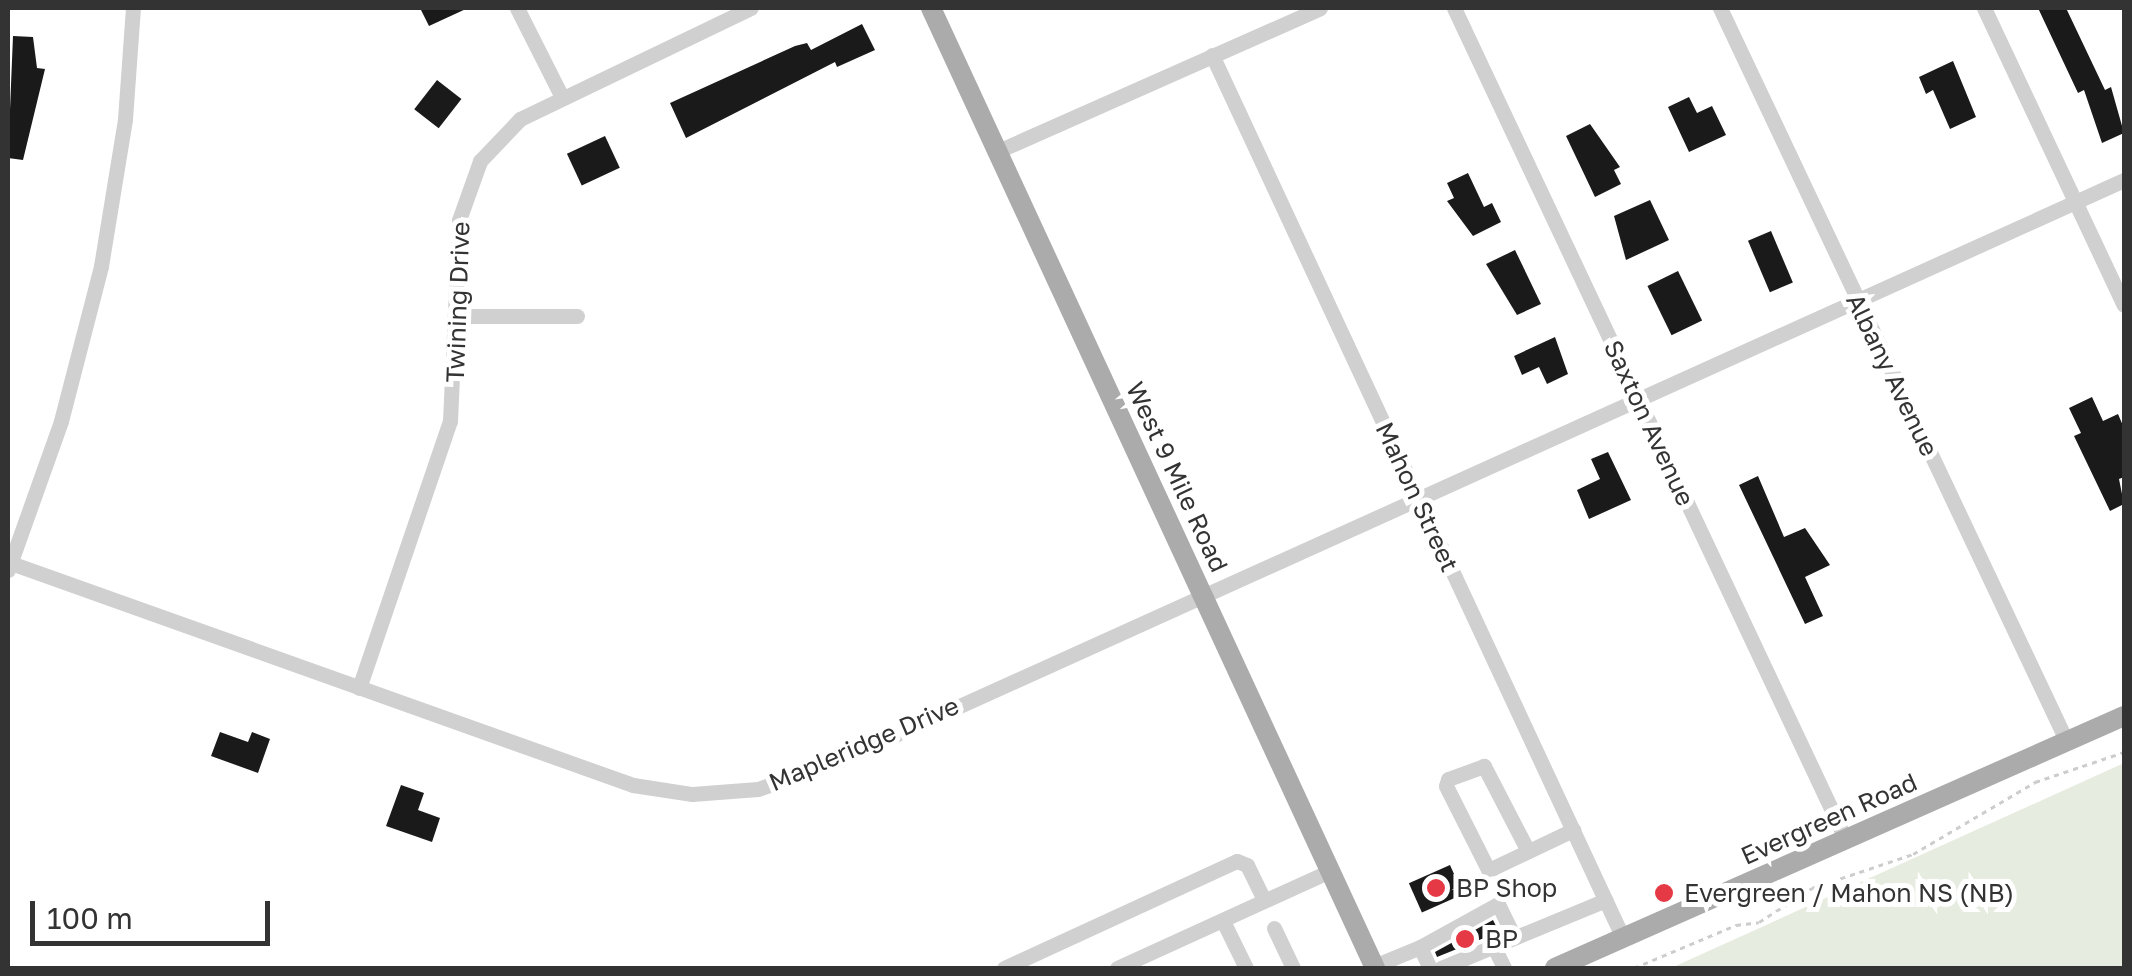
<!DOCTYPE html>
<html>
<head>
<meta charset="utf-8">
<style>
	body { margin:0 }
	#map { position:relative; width:2132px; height:976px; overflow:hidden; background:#fff; font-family:"Golos Text",sans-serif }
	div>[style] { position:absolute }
	.green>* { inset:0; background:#e6ecdf }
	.building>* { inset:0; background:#1a1a1a; transform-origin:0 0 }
	.path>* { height:2.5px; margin-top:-1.25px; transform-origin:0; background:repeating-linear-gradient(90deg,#cdcdcd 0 5px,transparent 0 10px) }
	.minor>* { height:15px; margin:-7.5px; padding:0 7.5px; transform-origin:7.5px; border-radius:7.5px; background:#d0d0d0 }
	.major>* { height:20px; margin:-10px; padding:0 10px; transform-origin:10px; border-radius:10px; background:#ababab }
	.dots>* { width:28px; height:28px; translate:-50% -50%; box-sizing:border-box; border:5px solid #fff; border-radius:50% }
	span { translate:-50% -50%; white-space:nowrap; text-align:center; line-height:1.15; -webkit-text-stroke:10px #fff; paint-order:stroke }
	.street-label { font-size:25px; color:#333 }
	.poi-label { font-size:25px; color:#333 }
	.left { translate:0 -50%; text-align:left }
	.frame { position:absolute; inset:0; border:10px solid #333; pointer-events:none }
	.scale { position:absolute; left:30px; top:901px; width:240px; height:45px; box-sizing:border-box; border:5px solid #333; border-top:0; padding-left:12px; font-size:30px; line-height:35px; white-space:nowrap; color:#333; -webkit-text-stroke:8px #fff; paint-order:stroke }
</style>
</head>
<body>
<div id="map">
	<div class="green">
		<div style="clip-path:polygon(2124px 763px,2124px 968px,1671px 968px)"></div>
	</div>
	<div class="building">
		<div style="clip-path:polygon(420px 8px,468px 8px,429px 26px)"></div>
		<div style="clip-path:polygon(2038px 8px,2066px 8px,2105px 90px,2111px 87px,2124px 133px,2102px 143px,2084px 90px,2078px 93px)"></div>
		<div style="clip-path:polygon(862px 24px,875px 50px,837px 67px,835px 62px,686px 138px,670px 103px,795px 46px,807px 43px,811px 50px)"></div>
		<div style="clip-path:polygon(13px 36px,33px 37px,37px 68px,45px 69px,23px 160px,8px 158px)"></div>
		<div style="clip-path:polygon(1953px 61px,1976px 117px,1950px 129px,1933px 90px,1926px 94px,1919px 77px)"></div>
		<div style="left:437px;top:80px;width:31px;height:37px;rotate:38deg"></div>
		<div style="clip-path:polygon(1689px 97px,1697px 113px,1712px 106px,1726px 135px,1689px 152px,1668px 107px)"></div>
		<div style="clip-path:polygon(1590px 124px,1620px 167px,1614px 170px,1621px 184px,1595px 197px,1566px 136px)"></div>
		<div style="left:605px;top:136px;width:35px;height:42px;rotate:65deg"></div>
		<div style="clip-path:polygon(1468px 173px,1484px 207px,1492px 203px,1501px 222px,1473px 236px,1447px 201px,1454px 198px,1447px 183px)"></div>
		<div style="clip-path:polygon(1650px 200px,1669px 240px,1626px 260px,1614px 216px)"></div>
		<div style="left:1771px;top:231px;width:56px;height:25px;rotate:67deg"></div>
		<div style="clip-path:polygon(1515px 250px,1541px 304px,1517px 315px,1486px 264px)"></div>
		<div style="left:1678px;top:271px;width:55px;height:34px;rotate:64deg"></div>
		<div style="clip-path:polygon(1555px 337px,1568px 374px,1547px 384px,1539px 367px,1522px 375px,1514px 356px)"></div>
		<div style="clip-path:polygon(2092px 397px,2103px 421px,2118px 414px,2124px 428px,2124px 477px,2119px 479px,2124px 504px,2110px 511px,2074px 436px,2081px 433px,2069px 408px)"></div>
		<div style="clip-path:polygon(1608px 452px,1631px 500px,1589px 519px,1577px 490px,1600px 479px,1591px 459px)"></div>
		<div style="clip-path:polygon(1758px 476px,1784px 537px,1805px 528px,1830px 565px,1805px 577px,1823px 616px,1805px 624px,1739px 485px)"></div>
		<div style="clip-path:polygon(220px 732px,248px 742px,252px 732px,270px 739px,258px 773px,211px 756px)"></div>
		<div style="clip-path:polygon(401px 785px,424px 793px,418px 810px,440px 818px,432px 842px,386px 826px)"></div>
		<div style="left:1450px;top:865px;width:32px;height:45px;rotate:66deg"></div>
		<div style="clip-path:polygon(1493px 920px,1499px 932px,1437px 957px,1435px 952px)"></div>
	</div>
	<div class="path">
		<div style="left:1634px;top:968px;width:111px;rotate:-22.9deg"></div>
		<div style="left:1736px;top:925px;width:23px;rotate:-7deg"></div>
		<div style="left:1759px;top:922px;width:63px;rotate:-32.7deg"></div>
		<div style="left:1812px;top:888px;width:107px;rotate:-18.6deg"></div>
		<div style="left:1913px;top:854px;width:142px;rotate:-30.5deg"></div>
		<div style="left:2035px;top:782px;width:94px;rotate:-18.6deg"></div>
	</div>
	<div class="minor">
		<div style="left:517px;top:8px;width:100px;rotate:63.2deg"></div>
		<div style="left:1454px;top:8px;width:917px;rotate:64.78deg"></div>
		<div style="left:1720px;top:8px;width:812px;rotate:64.7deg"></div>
		<div style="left:1984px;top:8px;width:328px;rotate:64.8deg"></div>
		<div style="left:1212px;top:55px;width:974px;rotate:65.04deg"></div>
		<div style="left:998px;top:151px;width:352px;rotate:-23.9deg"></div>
		<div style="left:458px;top:316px;width:119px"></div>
		<div style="left:8px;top:562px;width:664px;rotate:19.64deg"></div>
		<div style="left:633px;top:785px;width:60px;rotate:8.7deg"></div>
		<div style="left:692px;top:794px;width:66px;rotate:-4.3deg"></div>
		<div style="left:758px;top:789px;width:87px;rotate:-19.5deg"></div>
		<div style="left:840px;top:760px;width:1409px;rotate:-24.31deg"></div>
		<div style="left:8px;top:570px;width:158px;rotate:-70.4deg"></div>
		<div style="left:61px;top:421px;width:160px;rotate:-75.5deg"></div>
		<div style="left:101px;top:266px;width:149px;rotate:-80.7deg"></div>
		<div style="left:125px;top:119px;width:111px;rotate:-85.9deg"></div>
		<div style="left:359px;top:688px;width:282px;rotate:-71.2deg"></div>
		<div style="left:450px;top:421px;width:201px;rotate:-87.4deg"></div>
		<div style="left:459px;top:220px;width:63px;rotate:-70.4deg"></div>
		<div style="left:480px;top:161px;width:58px;rotate:-46.4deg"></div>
		<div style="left:520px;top:119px;width:256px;rotate:-25.7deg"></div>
		<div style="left:1528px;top:851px;width:96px;rotate:-117.4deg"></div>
		<div style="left:1484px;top:766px;width:38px;rotate:160deg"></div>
		<div style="left:1448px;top:779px;width:7px;rotate:106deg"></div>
		<div style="left:1446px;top:786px;width:93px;rotate:63.2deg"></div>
		<div style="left:1488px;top:869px;width:5px;rotate:-11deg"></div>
		<div style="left:1493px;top:868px;width:89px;rotate:-25.4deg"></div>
		<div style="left:1223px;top:921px;width:52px;rotate:63.9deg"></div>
		<div style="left:1274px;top:928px;width:44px;rotate:64.6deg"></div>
		<div style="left:1493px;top:945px;width:25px;rotate:64deg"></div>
		<div style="left:1420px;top:947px;width:89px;rotate:-28.9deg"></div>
		<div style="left:1498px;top:904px;width:37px;rotate:64deg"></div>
		<div style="left:1374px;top:966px;width:50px;rotate:-22.4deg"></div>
		<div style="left:1420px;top:947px;width:23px;rotate:65deg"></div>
		<div style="left:1004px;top:968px;width:256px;rotate:-24.7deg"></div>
		<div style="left:1237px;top:861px;width:11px;rotate:22deg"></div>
		<div style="left:1247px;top:865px;width:39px;rotate:64deg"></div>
		<div style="left:1117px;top:968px;width:234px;rotate:-24.5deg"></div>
		<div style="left:1441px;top:968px;width:178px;rotate:-22.4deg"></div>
	</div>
	<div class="major">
		<div style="left:931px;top:8px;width:1058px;rotate:65.18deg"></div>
		<div style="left:1555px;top:968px;width:622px;rotate:-23.89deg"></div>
	</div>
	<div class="dots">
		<div style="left:1436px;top:888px;background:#e63946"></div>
		<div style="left:1664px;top:893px;background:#e63946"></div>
		<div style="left:1465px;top:939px;background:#e63946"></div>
	</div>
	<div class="street-label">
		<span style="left:458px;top:302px;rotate:-88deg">Twining Drive</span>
		<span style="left:1892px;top:375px;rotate:64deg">Albany Avenue</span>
		<span style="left:1649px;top:423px;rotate:65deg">Saxton Avenue</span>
		<span style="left:1177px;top:477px;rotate:65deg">West 9 Mile Road</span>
		<span style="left:1417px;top:497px;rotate:65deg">Mahon Street</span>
		<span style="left:864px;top:744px;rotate:-23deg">Mapleridge Drive</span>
		<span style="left:1829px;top:819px;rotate:-24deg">Evergreen Road</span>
	</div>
	<div class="poi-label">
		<span class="left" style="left:1456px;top:888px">BP Shop</span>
		<span class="left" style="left:1684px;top:893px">Evergreen / Mahon NS (NB)</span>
		<span class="left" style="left:1485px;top:939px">BP</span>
	</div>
	<div class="frame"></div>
	<div class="scale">100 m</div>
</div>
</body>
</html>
